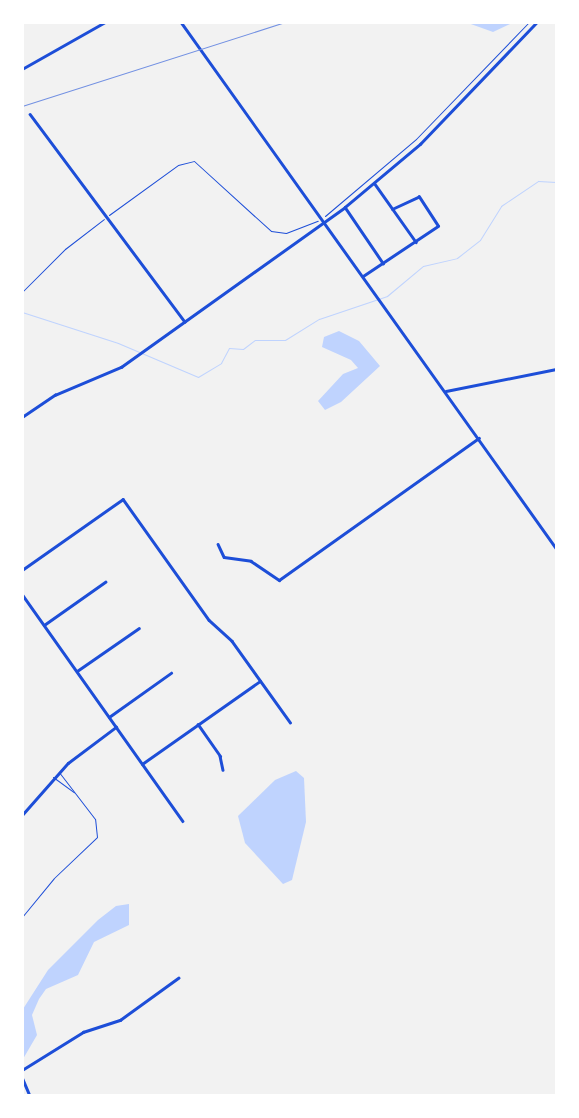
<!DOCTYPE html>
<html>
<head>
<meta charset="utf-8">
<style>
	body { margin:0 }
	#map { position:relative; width:579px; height:1118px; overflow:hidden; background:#f2f2f2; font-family:"Playfair Display",serif }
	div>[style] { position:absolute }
	.water>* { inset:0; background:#bfd3fe }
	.stream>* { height:1px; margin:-0.5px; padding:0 0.5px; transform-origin:0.5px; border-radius:0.5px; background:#bfd3fe }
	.path>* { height:1px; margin:-0.5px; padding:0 0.5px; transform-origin:0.5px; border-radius:0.5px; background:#1d4ed8 }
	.service>* { height:1px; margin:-0.5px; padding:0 0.5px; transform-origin:0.5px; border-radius:0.5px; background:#1d4ed8 }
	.minor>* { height:2.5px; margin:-1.25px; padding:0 1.25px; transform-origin:1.25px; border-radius:1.25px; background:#1d4ed8 }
	.tertiary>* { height:2.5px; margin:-1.25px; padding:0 1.25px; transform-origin:1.25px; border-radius:1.25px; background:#1d4ed8 }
	.rail>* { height:1px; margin:-0.5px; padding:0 0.5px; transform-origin:0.5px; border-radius:0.5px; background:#7290e2 }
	span { translate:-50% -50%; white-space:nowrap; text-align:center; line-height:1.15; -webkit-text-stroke:4px #fff; paint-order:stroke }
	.frame { position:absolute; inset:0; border:24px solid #fff; pointer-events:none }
</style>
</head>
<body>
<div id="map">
	<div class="water">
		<div style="clip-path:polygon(468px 23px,512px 23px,493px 32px)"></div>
		<div style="clip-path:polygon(339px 331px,359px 341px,380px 366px,341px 402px,325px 410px,318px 401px,343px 374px,358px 368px,351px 360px,322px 347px,324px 337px)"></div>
		<div style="clip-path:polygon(296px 771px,304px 778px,306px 822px,292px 880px,283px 884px,245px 843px,238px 816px,275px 780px)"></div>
		<div style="clip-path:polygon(129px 904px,129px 925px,94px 942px,78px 975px,46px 989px,39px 999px,32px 1015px,37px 1035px,23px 1059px,23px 1009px,48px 970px,98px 920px,116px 906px)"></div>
	</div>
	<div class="stream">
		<div style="left:22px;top:312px;width:101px;rotate:17.9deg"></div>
		<div style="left:118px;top:343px;width:87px;rotate:23deg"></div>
		<div style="left:198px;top:377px;width:27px;rotate:-31deg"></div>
		<div style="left:221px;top:363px;width:17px;rotate:-62deg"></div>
		<div style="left:229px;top:348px;width:14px;rotate:4deg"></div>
		<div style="left:243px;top:349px;width:15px;rotate:-37deg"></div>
		<div style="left:255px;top:340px;width:30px"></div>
		<div style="left:285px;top:340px;width:40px;rotate:-32deg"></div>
		<div style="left:319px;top:319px;width:72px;rotate:-18.7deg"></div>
		<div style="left:387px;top:296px;width:47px;rotate:-39.8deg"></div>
		<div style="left:423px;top:266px;width:35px;rotate:-13deg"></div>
		<div style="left:457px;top:258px;width:29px;rotate:-38deg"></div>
		<div style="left:480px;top:240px;width:40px;rotate:-58deg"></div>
		<div style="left:501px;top:206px;width:45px;rotate:-34deg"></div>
		<div style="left:538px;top:181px;width:18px;rotate:3deg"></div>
	</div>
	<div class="path">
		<div style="left:109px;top:215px;width:85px;rotate:-35.9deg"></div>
		<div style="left:178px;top:165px;width:16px;rotate:-14deg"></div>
		<div style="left:194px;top:161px;width:104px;rotate:42.3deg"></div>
		<div style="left:271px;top:231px;width:15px;rotate:8deg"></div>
		<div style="left:286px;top:233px;width:34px;rotate:-21deg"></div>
		<div style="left:325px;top:216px;width:119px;rotate:-40.2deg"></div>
		<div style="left:416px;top:139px;width:163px;rotate:-46deg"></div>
		<div style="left:22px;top:292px;width:61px;rotate:-45deg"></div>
		<div style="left:65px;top:249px;width:49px;rotate:-37.6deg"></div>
	</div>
	<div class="service">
		<div style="left:53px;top:777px;width:26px;rotate:36deg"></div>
		<div style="left:22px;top:917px;width:50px;rotate:-50.6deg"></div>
		<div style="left:54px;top:878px;width:59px;rotate:-43.6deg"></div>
		<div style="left:97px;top:837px;width:18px;rotate:-96deg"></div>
		<div style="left:95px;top:819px;width:59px;rotate:-127.5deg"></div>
	</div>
	<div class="minor">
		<div style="left:22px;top:69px;width:95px;rotate:-29.5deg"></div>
		<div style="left:30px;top:114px;width:259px;rotate:53.3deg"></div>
		<div style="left:375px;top:184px;width:71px;rotate:54.7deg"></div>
		<div style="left:345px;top:207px;width:68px;rotate:55.8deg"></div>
		<div style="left:363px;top:276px;width:90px;rotate:-33.7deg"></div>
		<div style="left:438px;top:226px;width:35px;rotate:-123deg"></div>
		<div style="left:419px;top:197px;width:29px;rotate:155deg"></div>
		<div style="left:218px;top:544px;width:14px;rotate:65deg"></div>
		<div style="left:224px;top:557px;width:27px;rotate:8deg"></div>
		<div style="left:251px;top:561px;width:34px;rotate:34deg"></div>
		<div style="left:279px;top:580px;width:245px;rotate:-35.4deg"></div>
		<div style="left:22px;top:570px;width:123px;rotate:-35.1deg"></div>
		<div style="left:123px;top:499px;width:148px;rotate:54.6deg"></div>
		<div style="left:209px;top:620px;width:31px;rotate:42deg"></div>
		<div style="left:232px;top:641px;width:100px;rotate:54.4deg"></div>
		<div style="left:22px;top:594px;width:278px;rotate:54.7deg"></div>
		<div style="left:44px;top:625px;width:75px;rotate:-35.2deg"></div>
		<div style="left:77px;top:671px;width:75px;rotate:-34.7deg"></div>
		<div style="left:109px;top:717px;width:76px;rotate:-35.4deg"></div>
		<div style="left:198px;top:724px;width:39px;rotate:55deg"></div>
		<div style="left:220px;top:756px;width:14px;rotate:78deg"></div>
		<div style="left:142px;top:764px;width:144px;rotate:-35.1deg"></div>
		<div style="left:22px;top:815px;width:69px;rotate:-48.5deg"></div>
		<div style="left:68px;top:763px;width:60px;rotate:-36.9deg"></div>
		<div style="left:22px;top:1070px;width:72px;rotate:-31.9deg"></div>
		<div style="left:83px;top:1032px;width:39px;rotate:-18deg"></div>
		<div style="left:120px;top:1020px;width:72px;rotate:-35.9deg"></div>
		<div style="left:22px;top:1077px;width:21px;rotate:67deg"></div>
	</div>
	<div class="tertiary">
		<div style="left:181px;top:22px;width:646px;rotate:54.51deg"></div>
		<div style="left:446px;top:391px;width:112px;rotate:-11.3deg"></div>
		<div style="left:22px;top:417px;width:40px;rotate:-34deg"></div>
		<div style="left:55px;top:395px;width:72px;rotate:-23deg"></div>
		<div style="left:121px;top:367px;width:275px;rotate:-35.5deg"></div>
		<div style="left:345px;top:207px;width:98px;rotate:-40deg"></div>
		<div style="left:420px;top:144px;width:169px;rotate:-46.2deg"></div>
	</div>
	<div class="rail">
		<div style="left:22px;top:106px;width:276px;rotate:-17.7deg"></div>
	</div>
	<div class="frame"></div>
</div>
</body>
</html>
